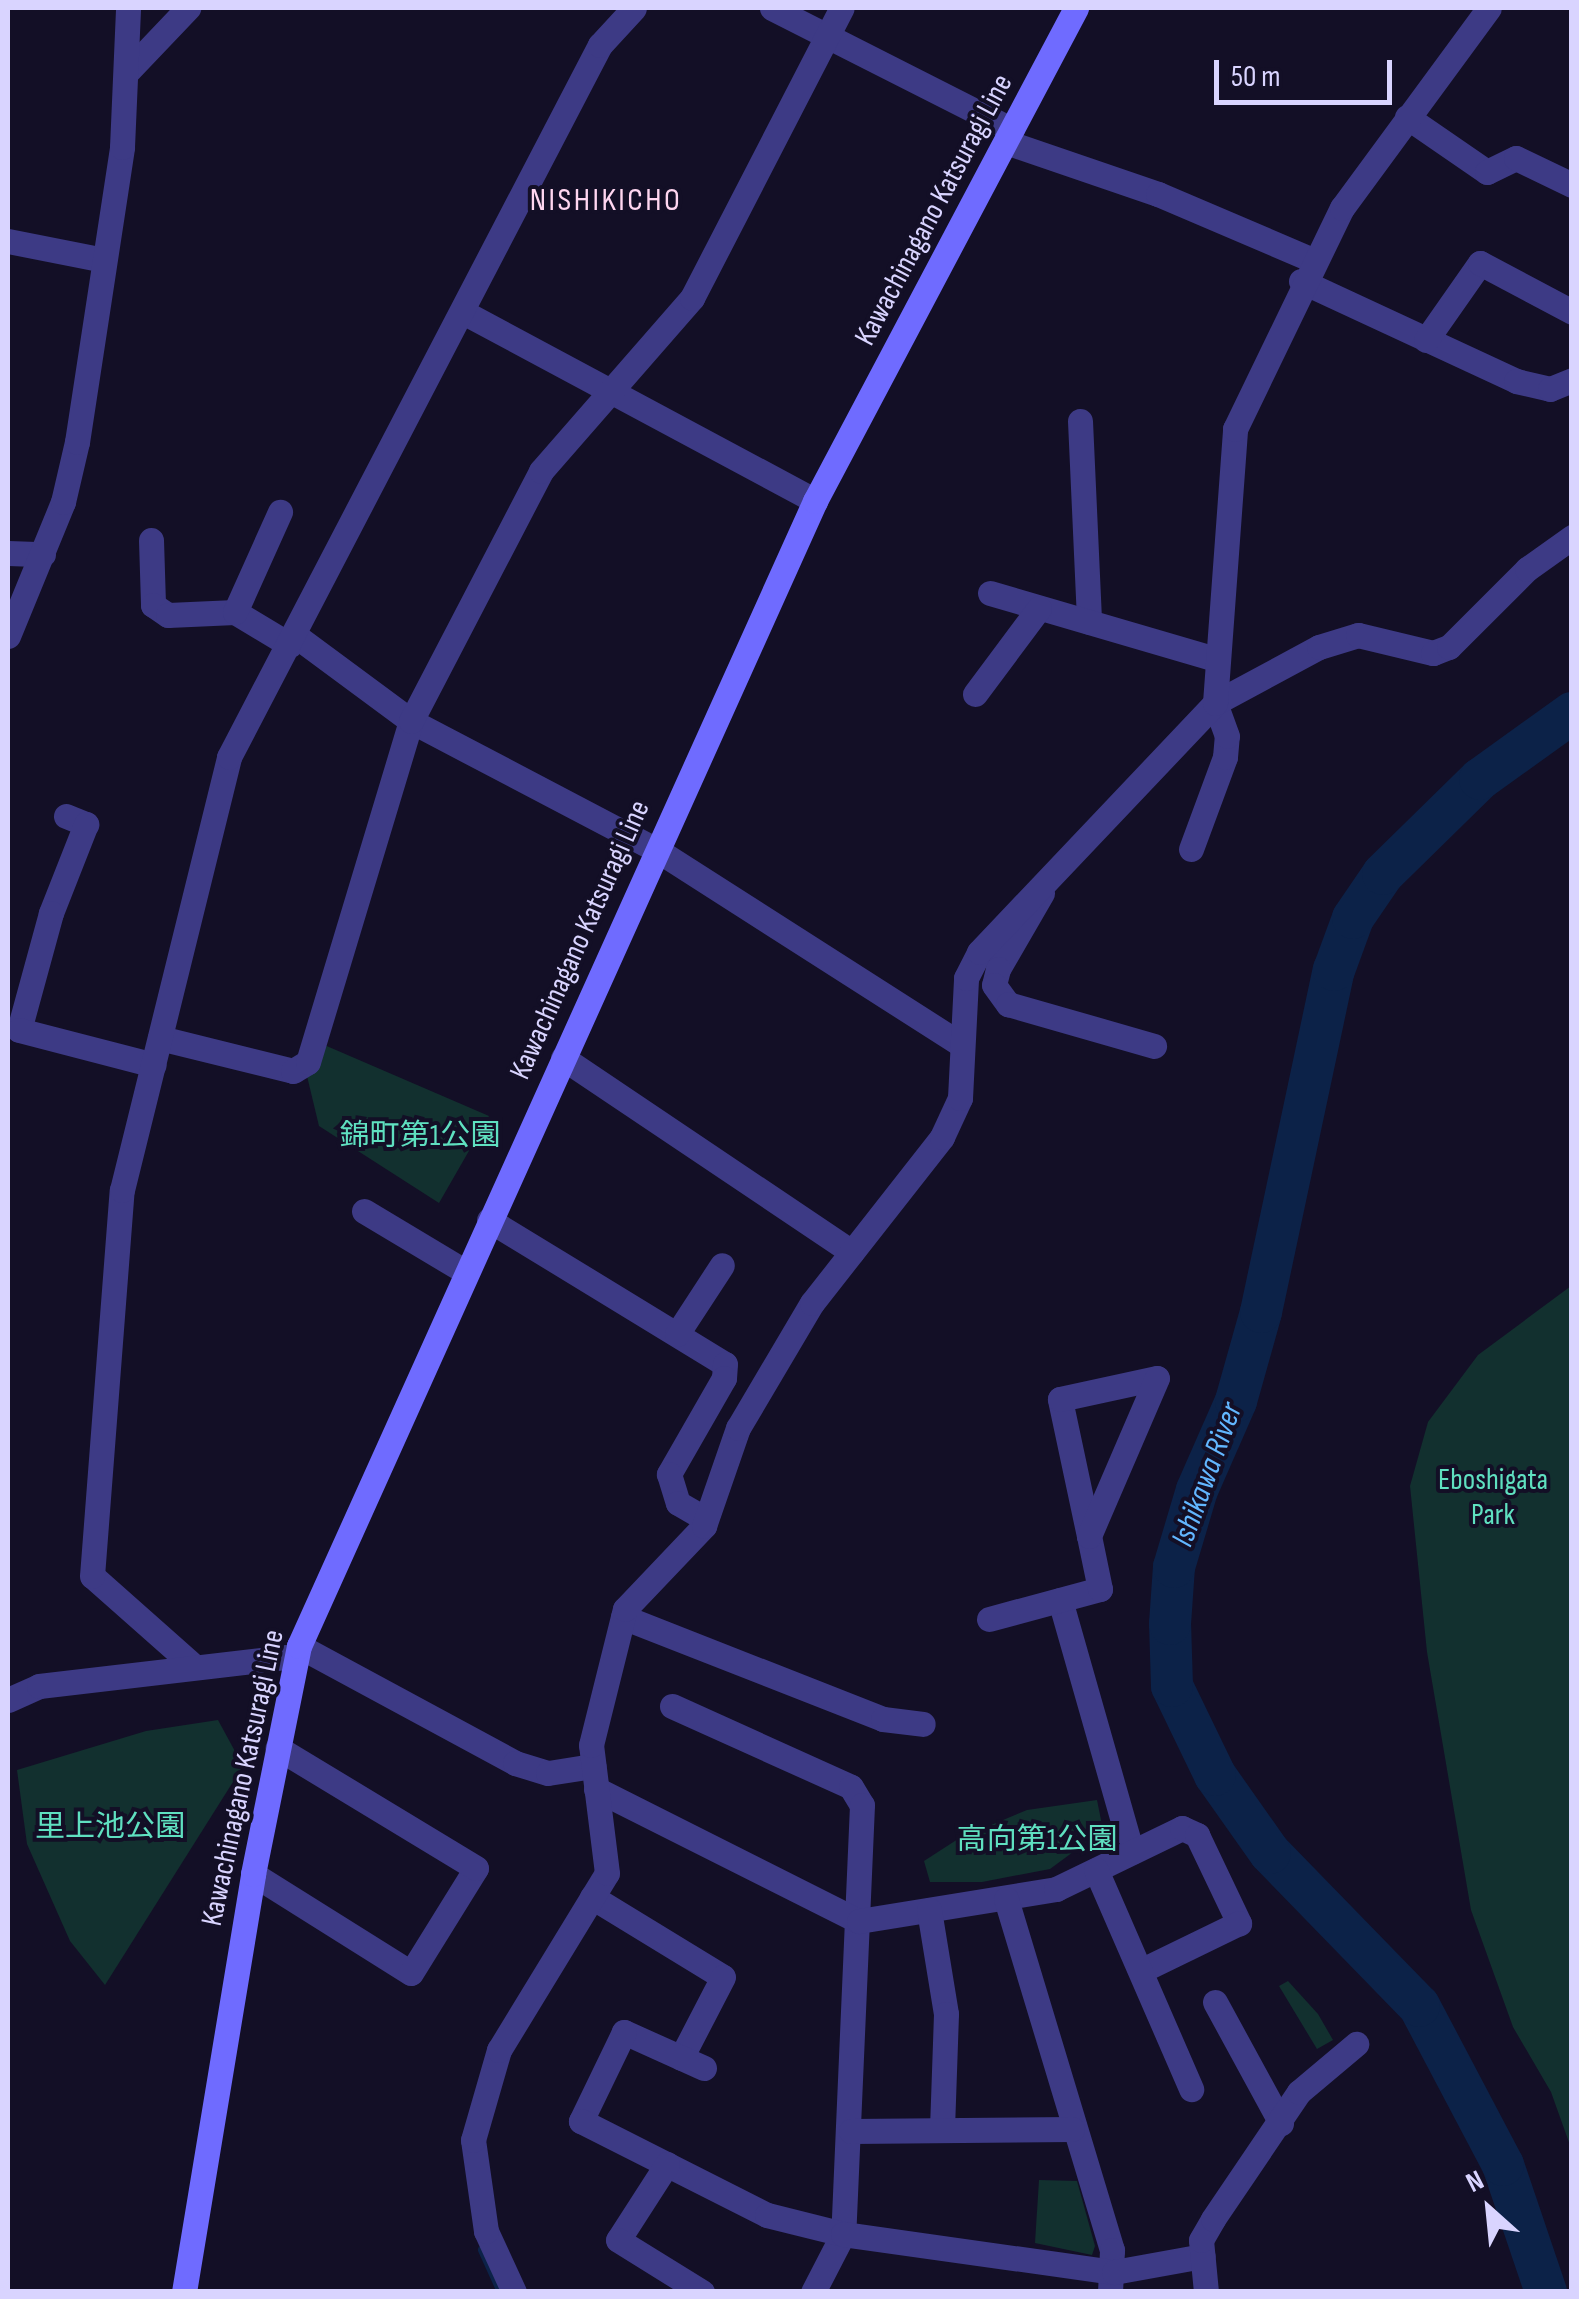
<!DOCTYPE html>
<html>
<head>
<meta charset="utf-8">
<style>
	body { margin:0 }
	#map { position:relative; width:1579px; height:2299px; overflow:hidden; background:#130f26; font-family:"Sofia Sans Condensed","Noto Sans JP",sans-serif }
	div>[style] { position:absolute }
	.green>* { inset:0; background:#12302f }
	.stream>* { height:8px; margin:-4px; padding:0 4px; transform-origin:4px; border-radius:4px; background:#0c2248 }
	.river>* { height:42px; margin:-21px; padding:0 21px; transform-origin:21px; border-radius:21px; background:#0c2248 }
	.street>* { height:25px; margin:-12.5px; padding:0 12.5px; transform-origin:12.5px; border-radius:12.5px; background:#3d3a85 }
	.secondary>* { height:25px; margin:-12.5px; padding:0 12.5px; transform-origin:12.5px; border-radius:12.5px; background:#6f6bff }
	span { translate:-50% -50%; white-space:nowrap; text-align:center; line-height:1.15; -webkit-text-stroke:8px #130f26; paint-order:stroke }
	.street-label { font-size:30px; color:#d9d4ff }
	.park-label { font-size:30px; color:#5fe0c0 }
	.neighbourhood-label { font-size:32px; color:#ffd6f0; letter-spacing:2.5px }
	.water-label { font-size:32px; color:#62b6ff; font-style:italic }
	.frame { position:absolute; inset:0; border:10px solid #d9d4ff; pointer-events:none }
	.north { position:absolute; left:1439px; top:2159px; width:100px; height:100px; -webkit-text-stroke:8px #130f26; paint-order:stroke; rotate:333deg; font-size:28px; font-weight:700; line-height:40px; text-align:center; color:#d9d4ff }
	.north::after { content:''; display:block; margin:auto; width:35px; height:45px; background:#d9d4ff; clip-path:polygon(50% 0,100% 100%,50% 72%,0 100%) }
	.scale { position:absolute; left:1214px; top:60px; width:178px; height:45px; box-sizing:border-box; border:5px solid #d9d4ff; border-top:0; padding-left:12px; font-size:30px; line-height:35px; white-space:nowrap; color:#d9d4ff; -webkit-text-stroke:8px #130f26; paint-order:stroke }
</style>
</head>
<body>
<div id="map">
	<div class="green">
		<div style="clip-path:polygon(322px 1044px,489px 1116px,439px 1203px,319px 1126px,307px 1076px)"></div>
		<div style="clip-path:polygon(1571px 1286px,1571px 2148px,1551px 2092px,1513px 2027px,1471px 1910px,1427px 1652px,1410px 1486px,1428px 1422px,1478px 1355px)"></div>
		<div style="clip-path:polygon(218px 1720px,243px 1766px,105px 1985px,70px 1941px,27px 1844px,17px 1770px,146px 1731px)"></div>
		<div style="clip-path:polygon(1097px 1800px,1103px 1830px,1050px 1869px,982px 1882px,930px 1882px,924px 1861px,958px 1839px,1027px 1810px)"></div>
		<div style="clip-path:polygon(1288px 1981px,1318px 2014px,1333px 2040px,1317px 2049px,1279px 1986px)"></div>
		<div style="clip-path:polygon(1039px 2180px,1077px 2181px,1095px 2246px,1092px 2255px,1035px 2243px)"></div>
	</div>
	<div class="stream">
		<div style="left:482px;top:2250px;width:46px;rotate:65.7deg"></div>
	</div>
	<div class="river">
		<div style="left:1546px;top:2292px;width:134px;rotate:-108.7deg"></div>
		<div style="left:1503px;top:2165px;width:180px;rotate:-117.8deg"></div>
		<div style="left:1419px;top:2006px;width:214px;rotate:-134.2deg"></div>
		<div style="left:1270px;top:1853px;width:95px;rotate:-125.2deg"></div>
		<div style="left:1215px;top:1775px;width:99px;rotate:-115.8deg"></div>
		<div style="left:1172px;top:1686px;width:62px;rotate:-91.8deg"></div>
		<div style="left:1170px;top:1624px;width:57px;rotate:-86deg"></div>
		<div style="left:1174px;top:1567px;width:80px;rotate:-73.4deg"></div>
		<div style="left:1197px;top:1490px;width:97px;rotate:-66.3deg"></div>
		<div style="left:1236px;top:1401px;width:92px;rotate:-74.3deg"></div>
		<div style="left:1261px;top:1312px;width:350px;rotate:-78deg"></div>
		<div style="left:1334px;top:970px;width:55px;rotate:-69.9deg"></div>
		<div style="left:1353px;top:918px;width:53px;rotate:-55.7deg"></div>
		<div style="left:1383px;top:874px;width:136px;rotate:-44.4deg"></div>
		<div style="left:1480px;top:779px;width:113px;rotate:-35.7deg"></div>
	</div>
	<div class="street">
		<div style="left:772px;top:8px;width:269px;rotate:26.9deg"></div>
		<div style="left:129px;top:70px;width:86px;rotate:-46.4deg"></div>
		<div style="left:1407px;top:117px;width:97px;rotate:34.5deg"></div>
		<div style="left:1487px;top:172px;width:32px;rotate:-26deg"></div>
		<div style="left:1516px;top:158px;width:62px;rotate:25.7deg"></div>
		<div style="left:1006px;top:142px;width:161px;rotate:18.9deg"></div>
		<div style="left:1158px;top:194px;width:168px;rotate:23.1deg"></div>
		<div style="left:8px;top:241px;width:98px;rotate:11.2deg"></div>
		<div style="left:1301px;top:281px;width:237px;rotate:24.9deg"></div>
		<div style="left:1516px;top:381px;width:35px;rotate:13deg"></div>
		<div style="left:1550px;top:389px;width:24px;rotate:-22deg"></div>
		<div style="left:463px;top:312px;width:400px;rotate:28.2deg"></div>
		<div style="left:1426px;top:340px;width:94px;rotate:-55deg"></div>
		<div style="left:1480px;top:263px;width:104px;rotate:28deg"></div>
		<div style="left:1080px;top:421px;width:201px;rotate:87.4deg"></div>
		<div style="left:151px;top:540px;width:65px;rotate:88.2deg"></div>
		<div style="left:153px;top:605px;width:18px;rotate:34deg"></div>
		<div style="left:168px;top:615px;width:67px;rotate:-2.6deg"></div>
		<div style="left:235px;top:612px;width:64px;rotate:31deg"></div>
		<div style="left:8px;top:553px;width:35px;rotate:2deg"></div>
		<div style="left:990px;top:593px;width:234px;rotate:16.3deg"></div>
		<div style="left:235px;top:612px;width:110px;rotate:-65.8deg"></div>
		<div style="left:8px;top:636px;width:145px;rotate:-67.7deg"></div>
		<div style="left:63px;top:502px;width:62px;rotate:-76.9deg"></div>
		<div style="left:77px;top:442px;width:298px;rotate:-81.3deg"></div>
		<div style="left:122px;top:147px;width:139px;rotate:-87.5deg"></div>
		<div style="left:296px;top:636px;width:143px;rotate:36.5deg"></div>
		<div style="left:411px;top:721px;width:278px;rotate:27.7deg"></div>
		<div style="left:657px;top:850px;width:362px;rotate:32.6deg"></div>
		<div style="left:975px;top:694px;width:107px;rotate:-53.3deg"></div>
		<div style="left:66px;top:816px;width:22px;rotate:22deg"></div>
		<div style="left:86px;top:824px;width:96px;rotate:111.5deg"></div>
		<div style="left:51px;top:913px;width:121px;rotate:105.3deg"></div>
		<div style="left:19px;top:1030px;width:139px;rotate:14.5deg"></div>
		<div style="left:1191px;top:849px;width:98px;rotate:-69.7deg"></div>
		<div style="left:1225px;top:757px;width:21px;rotate:-85deg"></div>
		<div style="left:1227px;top:736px;width:35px;rotate:-110deg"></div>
		<div style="left:1215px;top:703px;width:118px;rotate:-28.3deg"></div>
		<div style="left:1319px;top:647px;width:41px;rotate:-17.1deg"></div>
		<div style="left:1358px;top:635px;width:77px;rotate:13.5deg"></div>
		<div style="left:1433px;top:653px;width:17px;rotate:-21deg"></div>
		<div style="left:1449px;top:647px;width:110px;rotate:-45deg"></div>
		<div style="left:1527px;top:569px;width:55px;rotate:-35.4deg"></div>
		<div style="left:1042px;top:893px;width:88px;rotate:120.1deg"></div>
		<div style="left:998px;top:969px;width:16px;rotate:104deg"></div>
		<div style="left:994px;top:985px;width:24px;rotate:54deg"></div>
		<div style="left:1008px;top:1004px;width:152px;rotate:16deg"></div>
		<div style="left:160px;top:1038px;width:137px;rotate:13.9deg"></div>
		<div style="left:293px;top:1071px;width:17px;rotate:-31deg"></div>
		<div style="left:308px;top:1062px;width:356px;rotate:-73.2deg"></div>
		<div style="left:411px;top:721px;width:282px;rotate:-62.5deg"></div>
		<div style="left:541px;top:471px;width:230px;rotate:-48.9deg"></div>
		<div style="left:692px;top:298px;width:326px;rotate:-62.7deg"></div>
		<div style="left:563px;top:1058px;width:348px;rotate:33.9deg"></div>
		<div style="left:364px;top:1211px;width:119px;rotate:30.9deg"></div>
		<div style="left:489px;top:1220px;width:276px;rotate:31.4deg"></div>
		<div style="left:725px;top:1364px;width:14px;rotate:94deg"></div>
		<div style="left:724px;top:1378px;width:111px;rotate:119.8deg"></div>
		<div style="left:669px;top:1474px;width:30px;rotate:73deg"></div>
		<div style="left:678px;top:1503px;width:32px;rotate:30deg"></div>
		<div style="left:677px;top:1334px;width:82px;rotate:-56.9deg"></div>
		<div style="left:1060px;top:1600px;width:262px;rotate:74.1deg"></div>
		<div style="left:623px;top:1617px;width:279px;rotate:21.4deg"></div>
		<div style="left:883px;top:1719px;width:40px;rotate:7.1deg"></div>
		<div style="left:989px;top:1619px;width:115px;rotate:-15.1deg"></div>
		<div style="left:1100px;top:1589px;width:54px;rotate:-101.7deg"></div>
		<div style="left:1089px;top:1536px;width:140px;rotate:-102deg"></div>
		<div style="left:1060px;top:1399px;width:99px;rotate:-12.2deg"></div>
		<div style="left:1157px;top:1378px;width:172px;rotate:113.3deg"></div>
		<div style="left:299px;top:1646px;width:246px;rotate:28.4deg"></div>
		<div style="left:515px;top:1763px;width:34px;rotate:17deg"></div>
		<div style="left:548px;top:1773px;width:46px;rotate:-8.8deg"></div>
		<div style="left:195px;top:1667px;width:137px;rotate:-138.5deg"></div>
		<div style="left:92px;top:1576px;width:387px;rotate:-85.6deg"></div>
		<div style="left:122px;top:1190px;width:446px;rotate:-76.1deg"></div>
		<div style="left:229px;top:757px;width:803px;rotate:-62.48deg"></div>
		<div style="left:600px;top:45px;width:50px;rotate:-47.4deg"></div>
		<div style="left:8px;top:1700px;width:34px;rotate:-24deg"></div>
		<div style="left:39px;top:1686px;width:258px;rotate:-6.7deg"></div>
		<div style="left:672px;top:1706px;width:196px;rotate:24.3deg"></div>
		<div style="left:851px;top:1787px;width:21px;rotate:59deg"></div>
		<div style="left:862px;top:1805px;width:429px;rotate:92.5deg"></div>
		<div style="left:843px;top:2234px;width:65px;rotate:117.3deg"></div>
		<div style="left:596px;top:1789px;width:294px;rotate:26.7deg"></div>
		<div style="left:859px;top:1921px;width:200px;rotate:-9.2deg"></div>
		<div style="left:1056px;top:1889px;width:140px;rotate:-25.8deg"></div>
		<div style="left:1182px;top:1828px;width:17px;rotate:25deg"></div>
		<div style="left:1197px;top:1835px;width:98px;rotate:64.5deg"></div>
		<div style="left:1239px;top:1923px;width:108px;rotate:154.1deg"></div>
		<div style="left:1096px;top:1870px;width:239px;rotate:66.5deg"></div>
		<div style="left:253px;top:1874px;width:186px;rotate:32.1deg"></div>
		<div style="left:411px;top:1973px;width:123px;rotate:-58.2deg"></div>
		<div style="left:476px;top:1868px;width:232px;rotate:-148.8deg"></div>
		<div style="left:592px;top:1897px;width:153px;rotate:31.4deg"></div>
		<div style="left:723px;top:1977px;width:91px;rotate:117.4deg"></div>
		<div style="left:1006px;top:1899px;width:367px;rotate:73.2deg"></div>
		<div style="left:1112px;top:2250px;width:42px;rotate:92.7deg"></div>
		<div style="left:929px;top:1910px;width:105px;rotate:80.7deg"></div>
		<div style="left:946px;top:2014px;width:116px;rotate:92deg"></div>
		<div style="left:1215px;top:2002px;width:138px;rotate:61.4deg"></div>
		<div style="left:704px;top:2068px;width:88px;rotate:-155.8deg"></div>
		<div style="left:624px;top:2032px;width:99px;rotate:115.8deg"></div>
		<div style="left:581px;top:2121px;width:208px;rotate:26.8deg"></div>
		<div style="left:767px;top:2215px;width:78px;rotate:14deg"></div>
		<div style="left:843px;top:2234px;width:274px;rotate:8deg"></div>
		<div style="left:1114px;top:2272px;width:90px;rotate:-10.2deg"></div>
		<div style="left:851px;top:2131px;width:221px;rotate:-0.5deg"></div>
		<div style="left:667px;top:2164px;width:90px;rotate:122.8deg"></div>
		<div style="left:618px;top:2240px;width:99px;rotate:31.8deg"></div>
		<div style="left:514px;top:2292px;width:67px;rotate:-114.7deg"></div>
		<div style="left:486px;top:2231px;width:92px;rotate:-98.1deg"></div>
		<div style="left:473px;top:2140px;width:94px;rotate:-73.9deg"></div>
		<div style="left:499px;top:2050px;width:207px;rotate:-58.6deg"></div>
		<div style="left:607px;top:1873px;width:129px;rotate:-97.1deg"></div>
		<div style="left:591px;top:1745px;width:140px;rotate:-76deg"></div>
		<div style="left:625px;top:1609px;width:115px;rotate:-46.4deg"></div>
		<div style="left:704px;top:1526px;width:104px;rotate:-70.9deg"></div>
		<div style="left:738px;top:1428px;width:145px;rotate:-59.4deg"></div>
		<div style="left:812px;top:1303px;width:211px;rotate:-51.9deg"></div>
		<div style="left:942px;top:1137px;width:43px;rotate:-65.2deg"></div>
		<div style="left:960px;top:1098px;width:120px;rotate:-87.1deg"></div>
		<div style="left:966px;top:978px;width:29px;rotate:-63deg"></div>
		<div style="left:979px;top:952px;width:343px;rotate:-46.5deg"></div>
		<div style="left:1215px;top:703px;width:275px;rotate:-85.8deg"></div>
		<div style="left:1235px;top:429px;width:246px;rotate:-64.2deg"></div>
		<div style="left:1342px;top:208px;width:248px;rotate:-53.7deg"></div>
		<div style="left:1206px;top:2292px;width:52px;rotate:-95.5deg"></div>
		<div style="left:1201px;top:2240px;width:24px;rotate:-60deg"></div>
		<div style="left:1213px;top:2219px;width:153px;rotate:-55.9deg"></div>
		<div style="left:1299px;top:2092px;width:75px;rotate:-40.1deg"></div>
	</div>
	<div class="secondary">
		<div style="left:184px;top:2292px;width:424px;rotate:-80.6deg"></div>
		<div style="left:253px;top:1874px;width:233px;rotate:-78.6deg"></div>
		<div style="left:299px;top:1646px;width:1256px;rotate:-65.74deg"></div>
		<div style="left:815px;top:501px;width:558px;rotate:-62.1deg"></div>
	</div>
	<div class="street-label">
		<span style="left:934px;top:210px;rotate:-62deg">Kawachinagano Katsuragi Line</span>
		<span style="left:580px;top:940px;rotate:-66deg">Kawachinagano Katsuragi Line</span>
		<span style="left:243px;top:1778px;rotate:-78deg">Kawachinagano Katsuragi Line</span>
	</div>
	<div class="park-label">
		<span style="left:420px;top:1136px">錦町第1公園</span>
		<span style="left:1493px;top:1497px">Eboshigata<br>Park</span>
		<span style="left:110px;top:1827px">里上池公園</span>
		<span style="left:1037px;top:1840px">高向第1公園</span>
	</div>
	<div class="neighbourhood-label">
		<span style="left:606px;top:201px">NISHIKICHO</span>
	</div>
	<div class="water-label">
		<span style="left:1208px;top:1475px;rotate:-70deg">Ishikawa River</span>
	</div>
	<div class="frame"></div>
	<div class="north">N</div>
	<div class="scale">50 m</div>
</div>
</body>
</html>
